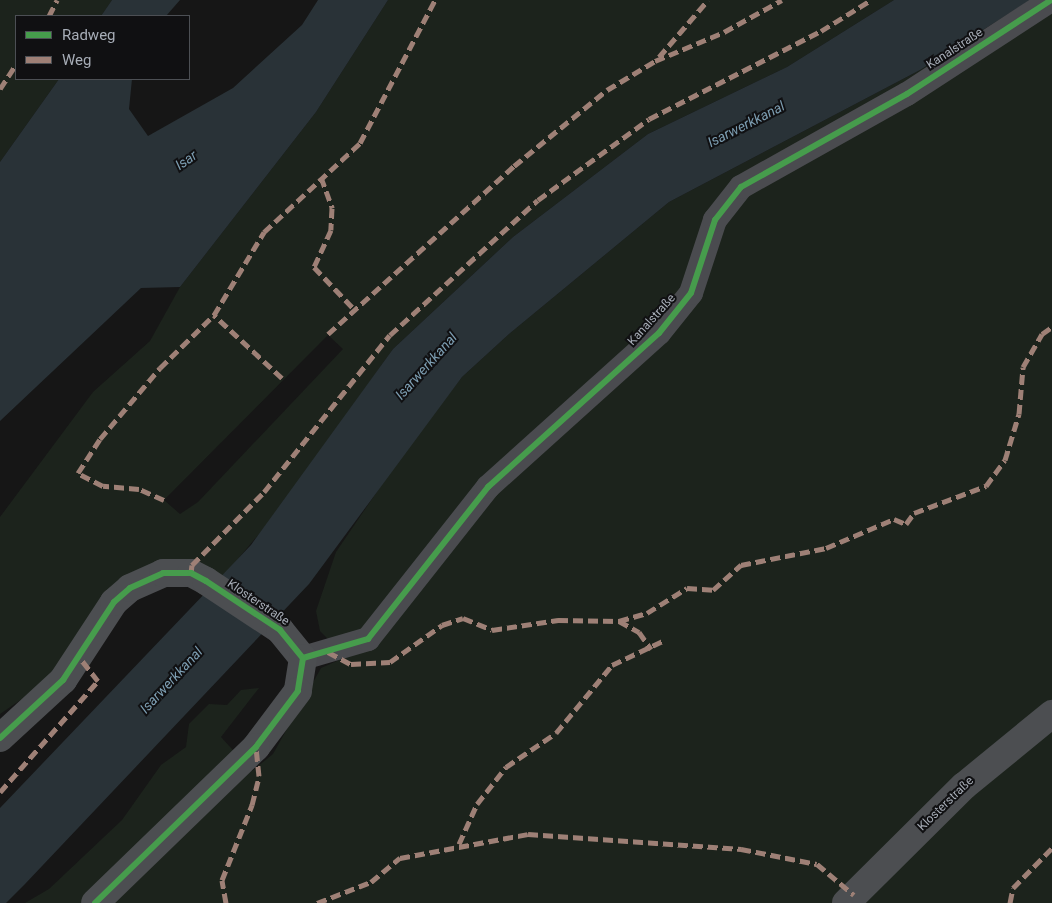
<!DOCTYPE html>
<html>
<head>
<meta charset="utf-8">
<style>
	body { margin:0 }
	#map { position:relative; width:1052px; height:903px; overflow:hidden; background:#161616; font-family:Roboto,sans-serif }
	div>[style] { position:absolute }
	.green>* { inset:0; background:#1c231c }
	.water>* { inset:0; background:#293237 }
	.minor>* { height:24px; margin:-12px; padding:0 12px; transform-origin:12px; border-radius:12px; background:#4a4b4f }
	.major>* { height:28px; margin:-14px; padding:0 14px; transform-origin:14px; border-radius:14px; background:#4c4e51 }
	.quiet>* { height:5px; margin-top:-2.5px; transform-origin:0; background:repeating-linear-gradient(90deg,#9e8076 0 10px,transparent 0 15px) }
	.cycleway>* { height:6px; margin:-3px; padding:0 3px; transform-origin:3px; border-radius:3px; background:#469c4c }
	span { translate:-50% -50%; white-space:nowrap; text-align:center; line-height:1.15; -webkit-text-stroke:4px #101012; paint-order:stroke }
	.street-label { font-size:12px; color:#a7adb7 }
	.water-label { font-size:14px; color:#7d9eb2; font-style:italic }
	.legend { position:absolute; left:15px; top:15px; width:175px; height:65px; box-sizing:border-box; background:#101012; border:1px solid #4c4f54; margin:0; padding:6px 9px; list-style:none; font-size:15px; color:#a7adb7 }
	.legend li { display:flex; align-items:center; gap:10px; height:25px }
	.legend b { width:25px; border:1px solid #4c4f54 }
</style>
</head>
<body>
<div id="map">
	<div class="green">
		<div style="clip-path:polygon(0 0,112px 0,101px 16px,16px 16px,16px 79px,59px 79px,0 162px)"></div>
		<div style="clip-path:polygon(evenodd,388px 0,894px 0,787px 67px,648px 134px,513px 237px,393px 349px,276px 514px,220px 580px,183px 561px,66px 657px,35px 690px,0 714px,0 517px,93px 392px,150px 341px,180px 287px,316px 112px,388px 0,328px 335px,343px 349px,198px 502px,180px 514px,164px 500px,328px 335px)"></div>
		<div style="clip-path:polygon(1030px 0,1052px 0,1052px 903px,25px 903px,49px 889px,122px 820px,161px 765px,186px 747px,189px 724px,209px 704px,227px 705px,241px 690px,259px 688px,221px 737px,252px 771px,273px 754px,321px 668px,346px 657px,320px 631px,316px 611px,336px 552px,406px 449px,462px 377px,509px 334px,669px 202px,920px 70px)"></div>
	</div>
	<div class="water">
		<div style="clip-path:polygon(112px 0,180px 0,166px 16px,101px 16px)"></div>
		<div style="clip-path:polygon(318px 0,388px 0,316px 112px,180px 287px,141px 288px,0 421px,0 162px,59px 79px,132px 79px,129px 109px,148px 136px,233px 88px,302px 25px)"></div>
		<div style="clip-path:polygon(894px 0,1030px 0,920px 70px,669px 202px,509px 334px,462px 377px,309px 584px,25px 884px,6px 903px,0 903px,0 808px,251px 545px,393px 349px,513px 237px,648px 134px,787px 67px)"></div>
	</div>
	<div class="minor">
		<div style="left:303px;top:658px;width:68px;rotate:-16.3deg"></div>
		<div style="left:368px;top:639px;width:194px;rotate:-51.7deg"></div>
		<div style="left:488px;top:487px;width:230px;rotate:-42deg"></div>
		<div style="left:659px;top:333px;width:51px;rotate:-51.3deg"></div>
		<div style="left:691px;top:293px;width:77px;rotate:-71.8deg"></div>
		<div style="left:715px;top:220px;width:42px;rotate:-51.8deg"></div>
		<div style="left:741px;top:187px;width:190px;rotate:-29.3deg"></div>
		<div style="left:907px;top:94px;width:172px;rotate:-33.1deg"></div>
	</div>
	<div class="major">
		<div style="left:0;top:738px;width:86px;rotate:-42.6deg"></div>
		<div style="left:63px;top:680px;width:93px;rotate:-56.8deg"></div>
		<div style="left:114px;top:602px;width:21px;rotate:-41deg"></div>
		<div style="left:130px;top:588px;width:36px;rotate:-24deg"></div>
		<div style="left:163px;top:573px;width:28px"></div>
		<div style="left:191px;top:573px;width:17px;rotate:28deg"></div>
		<div style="left:206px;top:581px;width:89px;rotate:33.5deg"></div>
		<div style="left:280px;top:630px;width:36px;rotate:51deg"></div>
		<div style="left:303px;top:658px;width:33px;rotate:99deg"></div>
		<div style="left:298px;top:691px;width:70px;rotate:126.9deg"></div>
		<div style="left:256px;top:747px;width:224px;rotate:135.9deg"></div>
		<div style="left:846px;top:903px;width:166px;rotate:-44.8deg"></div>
		<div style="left:964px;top:786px;width:114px;rotate:-39.3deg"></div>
	</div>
	<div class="quiet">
		<div style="left:49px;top:16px;width:18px;rotate:-63deg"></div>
		<div style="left:659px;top:57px;width:75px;rotate:-49.3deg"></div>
		<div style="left:0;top:89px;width:30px;rotate:-57deg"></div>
		<div style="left:321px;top:177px;width:33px;rotate:70deg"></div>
		<div style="left:332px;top:208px;width:22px;rotate:93deg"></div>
		<div style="left:331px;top:230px;width:41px;rotate:114.7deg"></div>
		<div style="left:314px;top:267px;width:58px;rotate:46.4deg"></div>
		<div style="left:328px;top:334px;width:251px;rotate:-42.1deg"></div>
		<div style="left:514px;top:166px;width:120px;rotate:-39.3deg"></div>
		<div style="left:607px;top:90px;width:56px;rotate:-31.1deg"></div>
		<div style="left:655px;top:61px;width:75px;rotate:-22.8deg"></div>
		<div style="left:724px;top:32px;width:66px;rotate:-28.9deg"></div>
		<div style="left:282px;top:378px;width:93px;rotate:-137.2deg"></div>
		<div style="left:214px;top:315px;width:97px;rotate:-58.9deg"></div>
		<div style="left:264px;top:232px;width:131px;rotate:-42.8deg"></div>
		<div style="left:360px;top:143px;width:161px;rotate:-62.3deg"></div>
		<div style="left:164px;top:500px;width:27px;rotate:-156deg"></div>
		<div style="left:139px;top:489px;width:36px;rotate:-175deg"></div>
		<div style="left:103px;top:486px;width:28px;rotate:-153deg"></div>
		<div style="left:78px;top:473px;width:40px;rotate:-57.1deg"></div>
		<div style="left:100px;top:439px;width:93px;rotate:-49.8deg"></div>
		<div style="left:160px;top:368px;width:76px;rotate:-44.5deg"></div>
		<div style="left:191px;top:573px;width:8px;rotate:-83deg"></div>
		<div style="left:192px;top:565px;width:103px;rotate:-45.4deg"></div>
		<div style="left:264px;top:492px;width:201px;rotate:-51.3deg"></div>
		<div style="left:390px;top:335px;width:200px;rotate:-42.4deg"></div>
		<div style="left:538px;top:200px;width:137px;rotate:-36.1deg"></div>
		<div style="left:649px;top:119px;width:193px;rotate:-27.1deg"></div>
		<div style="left:821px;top:31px;width:59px;rotate:-31.8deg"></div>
		<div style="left:619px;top:621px;width:23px;rotate:29deg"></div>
		<div style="left:639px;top:632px;width:21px;rotate:55deg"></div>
		<div style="left:328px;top:652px;width:26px;rotate:28deg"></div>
		<div style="left:351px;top:664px;width:39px;rotate:-3deg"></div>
		<div style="left:390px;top:662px;width:64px;rotate:-35.4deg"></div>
		<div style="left:442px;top:625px;width:22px;rotate:-18deg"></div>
		<div style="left:463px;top:618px;width:31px;rotate:22deg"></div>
		<div style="left:492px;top:630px;width:67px;rotate:-8.6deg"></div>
		<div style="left:558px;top:620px;width:61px;rotate:0.9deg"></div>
		<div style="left:619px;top:621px;width:29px;rotate:-16deg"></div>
		<div style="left:647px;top:613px;width:47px;rotate:-32deg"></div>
		<div style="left:687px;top:588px;width:26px;rotate:4deg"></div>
		<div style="left:713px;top:590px;width:38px;rotate:-42deg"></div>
		<div style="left:741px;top:565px;width:87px;rotate:-11.3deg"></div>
		<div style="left:826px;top:548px;width:74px;rotate:-23.1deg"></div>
		<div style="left:894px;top:519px;width:13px;rotate:23deg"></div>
		<div style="left:906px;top:524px;width:14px;rotate:-54deg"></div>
		<div style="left:914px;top:513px;width:77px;rotate:-20.6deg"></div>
		<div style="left:986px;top:486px;width:32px;rotate:-54deg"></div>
		<div style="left:1005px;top:460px;width:48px;rotate:-73.1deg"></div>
		<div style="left:1019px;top:414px;width:47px;rotate:-85.1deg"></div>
		<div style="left:1023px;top:367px;width:38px;rotate:-60deg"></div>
		<div style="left:1042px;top:334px;width:12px;rotate:-35deg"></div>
		<div style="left:0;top:792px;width:148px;rotate:-48.6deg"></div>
		<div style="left:98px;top:681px;width:29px;rotate:-128deg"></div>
		<div style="left:459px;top:844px;width:44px;rotate:-65.8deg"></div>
		<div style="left:477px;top:804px;width:47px;rotate:-51.9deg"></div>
		<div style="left:506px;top:767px;width:60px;rotate:-34.2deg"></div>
		<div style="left:556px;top:733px;width:88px;rotate:-50.5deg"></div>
		<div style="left:612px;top:665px;width:59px;rotate:-25.3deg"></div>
		<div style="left:226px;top:903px;width:23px;rotate:-100deg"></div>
		<div style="left:222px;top:880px;width:81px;rotate:-68.2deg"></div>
		<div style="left:252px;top:805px;width:30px;rotate:-76deg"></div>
		<div style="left:259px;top:776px;width:29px;rotate:-96deg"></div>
		<div style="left:317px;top:903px;width:58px;rotate:-21.3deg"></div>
		<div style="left:371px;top:882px;width:38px;rotate:-40deg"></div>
		<div style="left:400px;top:858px;width:130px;rotate:-10.6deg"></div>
		<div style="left:528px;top:834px;width:214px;rotate:4deg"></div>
		<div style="left:741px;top:849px;width:77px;rotate:11.2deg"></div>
		<div style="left:817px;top:864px;width:48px;rotate:40deg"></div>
		<div style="left:1010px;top:903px;width:15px;rotate:-79deg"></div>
		<div style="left:1013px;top:888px;width:56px;rotate:-45.7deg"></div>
	</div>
	<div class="cycleway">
		<div style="left:303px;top:658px;width:68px;rotate:-16.3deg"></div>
		<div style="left:368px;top:639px;width:194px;rotate:-51.7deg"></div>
		<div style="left:488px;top:487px;width:230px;rotate:-42deg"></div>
		<div style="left:659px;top:333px;width:51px;rotate:-51.3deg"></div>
		<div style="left:691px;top:293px;width:77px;rotate:-71.8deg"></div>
		<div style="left:715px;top:220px;width:42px;rotate:-51.8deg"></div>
		<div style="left:741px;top:187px;width:190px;rotate:-29.3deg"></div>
		<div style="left:907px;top:94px;width:172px;rotate:-33.1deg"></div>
		<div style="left:0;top:738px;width:86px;rotate:-42.6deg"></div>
		<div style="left:63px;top:680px;width:93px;rotate:-56.8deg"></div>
		<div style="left:114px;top:602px;width:21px;rotate:-41deg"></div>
		<div style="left:130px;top:588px;width:36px;rotate:-24deg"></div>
		<div style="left:163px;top:573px;width:28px"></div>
		<div style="left:191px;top:573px;width:17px;rotate:28deg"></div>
		<div style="left:206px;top:581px;width:89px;rotate:33.5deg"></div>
		<div style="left:280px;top:630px;width:36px;rotate:51deg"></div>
		<div style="left:303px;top:658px;width:33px;rotate:99deg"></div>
		<div style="left:298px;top:691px;width:70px;rotate:126.9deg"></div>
		<div style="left:256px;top:747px;width:224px;rotate:135.9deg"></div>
	</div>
	<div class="street-label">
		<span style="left:955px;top:49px;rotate:-33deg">Kanalstraße</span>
		<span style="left:652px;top:320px;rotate:-48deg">Kanalstraße</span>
		<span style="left:258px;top:603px;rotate:34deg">Klosterstraße</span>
		<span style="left:946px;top:804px;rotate:-44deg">Klosterstraße</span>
	</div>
	<div class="water-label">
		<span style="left:746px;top:124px;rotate:-27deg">Isarwerkkanal</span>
		<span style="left:186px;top:160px;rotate:-35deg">Isar</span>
		<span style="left:426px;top:366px;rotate:-48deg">Isarwerkkanal</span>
		<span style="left:171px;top:680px;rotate:-47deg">Isarwerkkanal</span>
	</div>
	<ul class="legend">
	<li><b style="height:6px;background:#469c4c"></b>Radweg</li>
	<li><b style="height:6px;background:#9e8076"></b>Weg</li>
	</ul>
</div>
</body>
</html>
